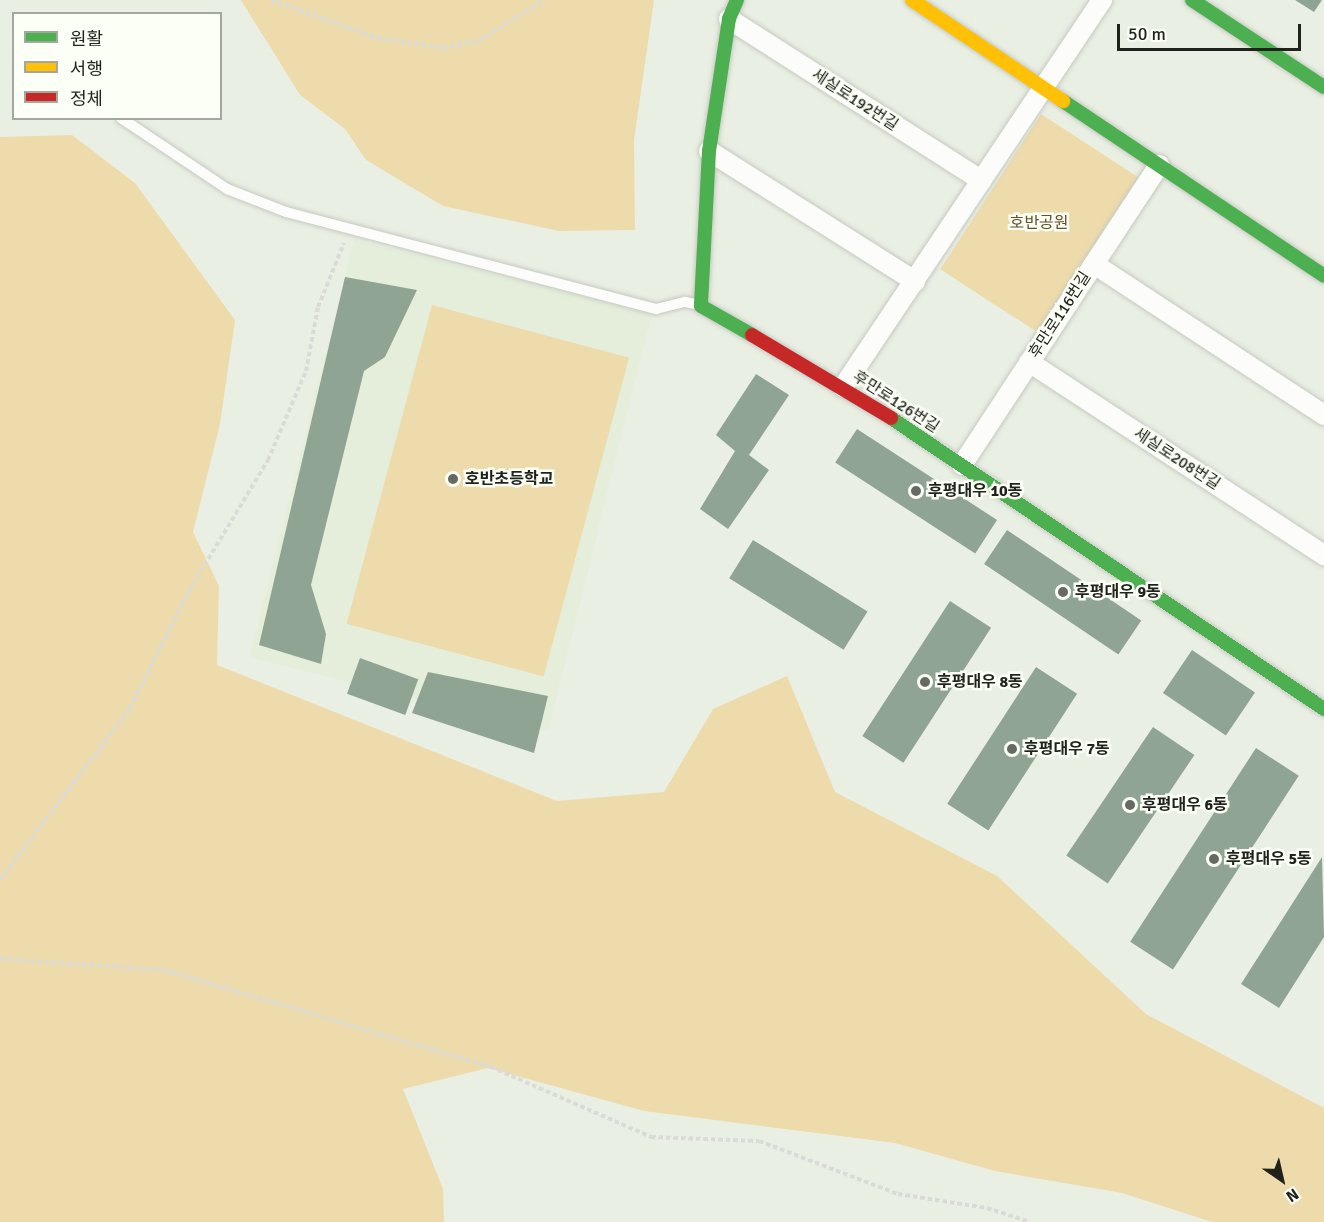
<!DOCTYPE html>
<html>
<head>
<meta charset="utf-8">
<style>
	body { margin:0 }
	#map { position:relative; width:1324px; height:1222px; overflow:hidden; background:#eaefe4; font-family:Signika,"Noto Sans KR",sans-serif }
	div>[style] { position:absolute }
	.built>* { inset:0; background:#e4eeda; transform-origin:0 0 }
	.green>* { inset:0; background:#eedbab; transform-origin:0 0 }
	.building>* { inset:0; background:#90a493; transform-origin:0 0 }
	.path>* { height:4px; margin-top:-2px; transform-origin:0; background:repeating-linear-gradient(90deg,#dadbd7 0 4.5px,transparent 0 7.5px) }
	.roads { filter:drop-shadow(0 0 2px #c6cac1) drop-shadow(0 0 2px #c6cac1) }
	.lane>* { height:10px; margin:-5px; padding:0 5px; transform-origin:5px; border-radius:5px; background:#fcfdfb }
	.street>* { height:20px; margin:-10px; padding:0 10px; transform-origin:10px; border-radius:10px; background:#fcfdfb }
	.fast>* { height:14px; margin:-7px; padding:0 7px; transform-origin:7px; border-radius:7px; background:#4caf50 }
	.slow>* { height:14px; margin:-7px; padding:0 7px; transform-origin:7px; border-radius:7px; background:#ffc107 }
	.jam>* { height:14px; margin:-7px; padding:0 7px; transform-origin:7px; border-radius:7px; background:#c62828 }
	.dots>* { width:16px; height:16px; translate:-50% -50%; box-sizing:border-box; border:3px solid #fbfff6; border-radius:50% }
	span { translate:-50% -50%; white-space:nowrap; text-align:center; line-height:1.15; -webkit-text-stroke:5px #fbfff6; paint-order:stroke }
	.street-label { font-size:16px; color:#1f231b }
	.park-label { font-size:16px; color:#635026 }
	.poi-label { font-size:16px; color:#1f231b; font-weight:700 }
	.left { translate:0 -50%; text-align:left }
	.legend { position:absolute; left:12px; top:12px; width:210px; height:108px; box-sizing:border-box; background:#fbfff6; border:2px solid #a3a79e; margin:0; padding:8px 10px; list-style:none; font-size:18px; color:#1f231b }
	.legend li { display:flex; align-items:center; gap:12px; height:30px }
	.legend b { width:30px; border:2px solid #a3a79e }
	.north { position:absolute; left:1252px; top:1150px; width:60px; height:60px; -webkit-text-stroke:4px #fbfff6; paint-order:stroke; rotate:146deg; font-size:16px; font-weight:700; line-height:24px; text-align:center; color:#1f231b }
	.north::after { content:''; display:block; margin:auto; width:21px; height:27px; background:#1f231b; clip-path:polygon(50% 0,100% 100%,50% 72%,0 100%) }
	.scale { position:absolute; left:1117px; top:24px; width:184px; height:27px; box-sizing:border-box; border:3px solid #1f231b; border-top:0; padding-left:8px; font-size:18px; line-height:21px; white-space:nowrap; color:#1f231b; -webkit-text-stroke:4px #fbfff6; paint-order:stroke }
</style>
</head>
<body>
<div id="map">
	<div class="built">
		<div style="left:354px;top:240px;width:307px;height:430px;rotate:14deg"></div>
	</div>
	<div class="green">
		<div style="clip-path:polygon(241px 0,654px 0,634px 140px,635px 230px,559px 231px,443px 206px,366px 160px,345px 129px,300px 95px)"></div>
		<div style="left:1041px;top:114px;width:116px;height:185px;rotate:33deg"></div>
		<div style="clip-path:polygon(72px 135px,135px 183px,235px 320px,220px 424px,193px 532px,219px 586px,217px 665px,557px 801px,664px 792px,713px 709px,787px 676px,835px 792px,997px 876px,1146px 1014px,1324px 1108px,1324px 1222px,1212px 1222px,1122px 1193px,995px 1171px,895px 1143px,644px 1111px,488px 1068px,403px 1089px,443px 1189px,444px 1222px,0 1222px,0 137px)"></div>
		<div style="left:432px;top:305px;width:204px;height:330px;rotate:15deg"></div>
	</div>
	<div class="building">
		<div style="clip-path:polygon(1295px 0,1322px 0,1314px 12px)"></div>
		<div style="clip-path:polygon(345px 277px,417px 290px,385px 357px,364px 371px,311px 585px,326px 634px,321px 664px,259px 645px)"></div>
		<div style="clip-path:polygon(756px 374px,789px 395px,749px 455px,769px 470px,728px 529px,700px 509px,735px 451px,716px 435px)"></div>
		<div style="left:857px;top:429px;width:167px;height:40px;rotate:33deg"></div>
		<div style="left:1007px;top:530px;width:162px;height:41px;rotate:34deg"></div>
		<div style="left:753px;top:540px;width:135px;height:45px;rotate:32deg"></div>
		<div style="left:950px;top:601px;width:49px;height:161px;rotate:33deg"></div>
		<div style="left:1192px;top:650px;width:76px;height:52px;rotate:34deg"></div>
		<div style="left:360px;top:658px;width:62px;height:38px;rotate:20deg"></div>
		<div style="left:1036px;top:667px;width:49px;height:163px;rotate:33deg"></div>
		<div style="clip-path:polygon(428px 672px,548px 696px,534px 753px,412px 713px)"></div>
		<div style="left:1153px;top:727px;width:50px;height:155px;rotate:34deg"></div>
		<div style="left:1256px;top:748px;width:51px;height:231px;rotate:33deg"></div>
		<div style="clip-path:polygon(1322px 857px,1324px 937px,1279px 1008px,1241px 984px)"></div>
	</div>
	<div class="path">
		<div style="left:271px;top:0;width:114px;rotate:19.6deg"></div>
		<div style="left:378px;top:38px;width:66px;rotate:8.7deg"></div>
		<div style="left:443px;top:48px;width:38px;rotate:-12deg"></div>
		<div style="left:480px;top:40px;width:76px;rotate:-31.6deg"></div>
		<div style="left:0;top:880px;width:216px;rotate:-52.9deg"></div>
		<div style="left:130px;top:708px;width:131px;rotate:-63.2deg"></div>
		<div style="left:189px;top:591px;width:153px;rotate:-58.9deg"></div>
		<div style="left:268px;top:460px;width:97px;rotate:-66.9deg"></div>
		<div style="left:306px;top:371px;width:65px;rotate:-79.4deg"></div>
		<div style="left:318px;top:307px;width:69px;rotate:-67.9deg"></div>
		<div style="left:0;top:959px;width:164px;rotate:3.8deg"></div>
		<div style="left:164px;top:970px;width:341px;rotate:16.5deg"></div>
		<div style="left:491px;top:1067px;width:175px;rotate:23.6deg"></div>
		<div style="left:651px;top:1137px;width:108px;rotate:2.1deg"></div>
		<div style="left:759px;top:1141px;width:149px;rotate:20.9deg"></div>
		<div style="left:898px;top:1194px;width:90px;rotate:8.9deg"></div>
		<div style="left:987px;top:1208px;width:45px;rotate:18deg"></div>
	</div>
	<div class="roads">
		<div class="lane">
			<div style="left:121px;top:118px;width:128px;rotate:33.8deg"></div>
			<div style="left:227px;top:189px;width:63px;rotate:21.3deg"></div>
			<div style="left:286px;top:212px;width:383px;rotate:14.7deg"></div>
			<div style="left:656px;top:309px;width:30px;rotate:-14deg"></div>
			<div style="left:685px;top:302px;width:15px;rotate:11deg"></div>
		</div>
		<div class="street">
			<div style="left:729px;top:19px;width:300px;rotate:32.6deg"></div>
			<div style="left:709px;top:151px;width:244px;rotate:32.3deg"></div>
			<div style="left:1094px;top:264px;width:275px;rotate:33.3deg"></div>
			<div style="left:1029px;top:362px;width:353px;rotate:33.2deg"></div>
			<div style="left:843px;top:387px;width:466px;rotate:-56.2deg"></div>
			<div style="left:962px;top:465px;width:359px;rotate:-56.7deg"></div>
		</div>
		<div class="fast">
			<div style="left:737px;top:0;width:21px;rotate:113deg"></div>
			<div style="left:729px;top:19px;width:134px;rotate:98.6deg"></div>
			<div style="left:709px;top:151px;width:155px;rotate:93deg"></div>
			<div style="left:701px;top:306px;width:59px;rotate:29.6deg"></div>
			<div style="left:1192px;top:0;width:158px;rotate:33.4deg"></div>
			<div style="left:1063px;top:101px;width:314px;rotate:33.8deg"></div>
			<div style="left:891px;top:418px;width:522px;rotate:33.9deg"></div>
		</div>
		<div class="slow">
			<div style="left:912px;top:0;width:182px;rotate:33.8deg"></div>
		</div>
		<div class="jam">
			<div style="left:752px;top:335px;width:162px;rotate:30.8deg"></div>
		</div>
	</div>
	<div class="dots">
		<div style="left:453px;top:479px;background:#666a61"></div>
		<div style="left:916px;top:491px;background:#666a61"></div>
		<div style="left:1063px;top:592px;background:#666a61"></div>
		<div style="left:925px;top:682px;background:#666a61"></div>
		<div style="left:1012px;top:749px;background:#666a61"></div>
		<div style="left:1130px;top:805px;background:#666a61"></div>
		<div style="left:1214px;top:859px;background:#666a61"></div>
	</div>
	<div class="street-label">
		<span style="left:855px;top:100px;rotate:33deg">세실로192번길</span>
		<span style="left:1060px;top:315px;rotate:-57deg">후만로116번길</span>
		<span style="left:896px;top:402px;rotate:33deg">후만로126번길</span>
		<span style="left:1177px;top:459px;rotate:33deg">세실로208번길</span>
	</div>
	<div class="park-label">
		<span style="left:1039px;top:223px">호반공원</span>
	</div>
	<div class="poi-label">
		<span class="left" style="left:465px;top:479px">호반초등학교</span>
		<span class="left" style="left:928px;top:491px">후평대우 10동</span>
		<span class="left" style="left:1075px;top:592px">후평대우 9동</span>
		<span class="left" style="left:937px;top:682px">후평대우 8동</span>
		<span class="left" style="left:1024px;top:749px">후평대우 7동</span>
		<span class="left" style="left:1142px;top:805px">후평대우 6동</span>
		<span class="left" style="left:1226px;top:859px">후평대우 5동</span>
	</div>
	<ul class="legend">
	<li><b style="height:8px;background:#4caf50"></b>원활</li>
	<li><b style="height:8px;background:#ffc107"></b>서행</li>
	<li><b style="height:8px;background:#c62828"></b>정체</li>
	</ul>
	<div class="north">N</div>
	<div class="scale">50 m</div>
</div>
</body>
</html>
